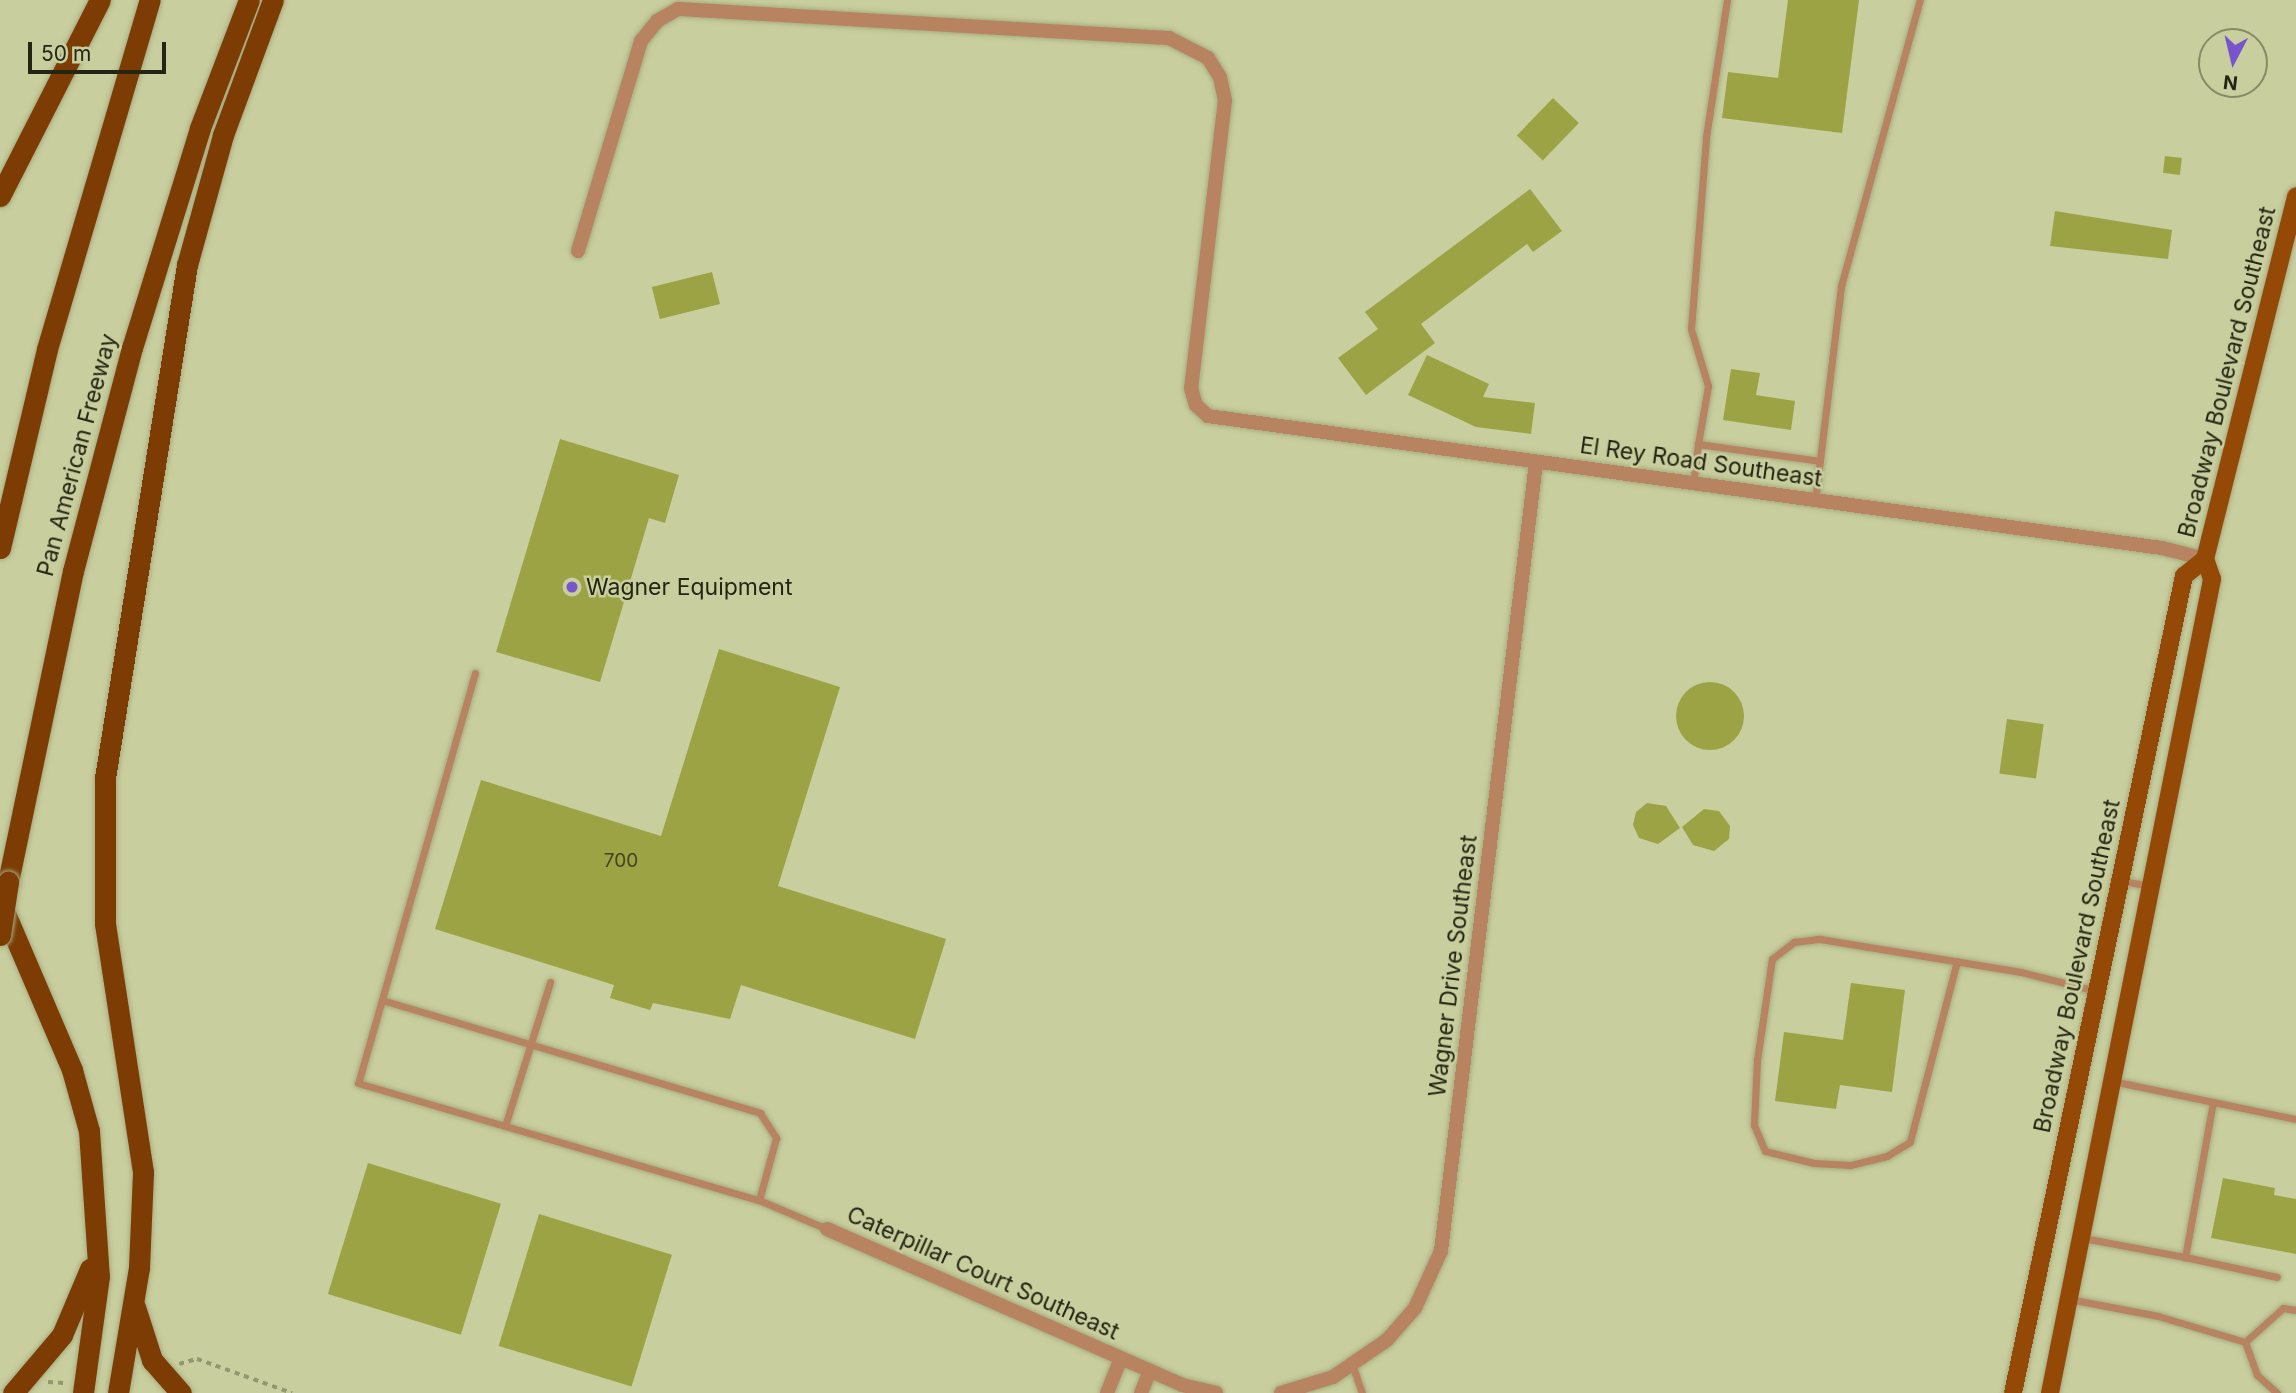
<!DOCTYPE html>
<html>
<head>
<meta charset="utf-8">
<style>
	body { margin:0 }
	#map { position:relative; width:2296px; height:1393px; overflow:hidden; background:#c8ce9d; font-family:Inter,sans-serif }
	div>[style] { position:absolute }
	.building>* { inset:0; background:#9ca345; transform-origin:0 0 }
	.round { border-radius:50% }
	.path>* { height:3.5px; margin-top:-1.75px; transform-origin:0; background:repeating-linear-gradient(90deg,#929770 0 5px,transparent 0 10px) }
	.roads { filter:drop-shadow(0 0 2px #a7ac81) drop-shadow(0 0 2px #a7ac81) }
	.lane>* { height:7px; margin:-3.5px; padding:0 3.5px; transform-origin:3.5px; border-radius:3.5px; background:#b78361 }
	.street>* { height:14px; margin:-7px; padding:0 7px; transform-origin:7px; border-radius:7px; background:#b78361 }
	.primary>* { height:18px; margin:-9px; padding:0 9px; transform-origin:9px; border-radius:9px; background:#944a06 }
	.highway>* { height:21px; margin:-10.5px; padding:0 10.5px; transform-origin:10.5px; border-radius:10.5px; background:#7c3c03 }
	.bridges { filter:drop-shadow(0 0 2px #a7ac81) drop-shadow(0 0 2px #a7ac81) }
	.highway-bridge>* { height:21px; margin:-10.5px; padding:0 10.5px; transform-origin:10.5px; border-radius:10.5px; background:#7c3c03 }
	.dots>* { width:19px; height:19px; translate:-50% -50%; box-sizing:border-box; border:4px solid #c8ce9d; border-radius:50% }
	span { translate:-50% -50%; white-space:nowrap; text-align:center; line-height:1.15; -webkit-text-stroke:5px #c8ce9d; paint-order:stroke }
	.number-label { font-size:19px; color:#424520 }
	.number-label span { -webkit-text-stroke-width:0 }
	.street-label { font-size:23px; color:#242613 }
	.poi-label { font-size:23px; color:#242613 }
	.left { translate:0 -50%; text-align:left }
	.north { position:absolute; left:2198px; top:28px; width:70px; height:70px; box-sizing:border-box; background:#c8ce9d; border:2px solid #868b66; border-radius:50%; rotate:187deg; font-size:19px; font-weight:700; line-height:28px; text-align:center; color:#242613 }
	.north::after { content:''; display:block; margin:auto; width:24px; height:32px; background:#7854cd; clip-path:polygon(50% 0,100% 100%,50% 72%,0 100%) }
	.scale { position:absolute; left:28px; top:42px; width:138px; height:32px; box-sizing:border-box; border:4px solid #242613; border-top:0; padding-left:9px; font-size:21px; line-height:24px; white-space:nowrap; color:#242613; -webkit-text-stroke:5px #c8ce9d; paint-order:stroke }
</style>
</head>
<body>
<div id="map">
	<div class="building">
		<div style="clip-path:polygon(1788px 0,1859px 0,1842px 133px,1722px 118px,1728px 72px,1778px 78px)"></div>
		<div style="left:1553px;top:98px;width:36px;height:52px;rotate:44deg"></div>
		<div style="left:2165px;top:156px;width:17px;height:17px;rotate:7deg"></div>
		<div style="clip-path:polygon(1530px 189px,1562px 231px,1533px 252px,1527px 244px,1421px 324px,1435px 343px,1366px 395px,1338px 358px,1378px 329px,1365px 312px)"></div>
		<div style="clip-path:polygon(2055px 211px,2172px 230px,2168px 259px,2050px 246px)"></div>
		<div style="left:712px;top:272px;width:33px;height:62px;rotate:76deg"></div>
		<div style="clip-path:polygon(1427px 355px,1489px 384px,1483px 397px,1535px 403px,1531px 434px,1476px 427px,1408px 395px)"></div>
		<div style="clip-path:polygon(1731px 369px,1760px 373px,1756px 395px,1795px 401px,1791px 430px,1723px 420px)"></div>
		<div style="clip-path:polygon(560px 439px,679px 475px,665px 523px,649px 518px,600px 682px,496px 652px)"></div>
		<div style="clip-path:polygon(719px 649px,840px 687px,778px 886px,946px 939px,915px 1039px,741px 985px,730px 1019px,653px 1003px,650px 1010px,610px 998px,614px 985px,435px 929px,481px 780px,661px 836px)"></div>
		<div class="round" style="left:1676px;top:682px;width:68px;height:68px"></div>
		<div style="left:2007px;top:719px;width:37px;height:55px;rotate:8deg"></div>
		<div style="clip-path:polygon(1647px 803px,1666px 806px,1680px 828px,1658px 844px,1639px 838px,1633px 825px,1636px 812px)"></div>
		<div style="clip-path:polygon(1704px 809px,1719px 811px,1730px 826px,1729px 839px,1714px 851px,1693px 845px,1682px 827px)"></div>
		<div style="clip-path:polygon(1851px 983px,1905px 990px,1892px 1092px,1840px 1085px,1836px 1109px,1775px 1101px,1784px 1032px,1843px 1040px)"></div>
		<div style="left:368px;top:1163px;width:139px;height:137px;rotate:17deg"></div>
		<div style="clip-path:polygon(2223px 1178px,2275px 1188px,2274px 1195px,2296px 1199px,2296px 1254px,2211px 1238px)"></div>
		<div style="left:539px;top:1214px;width:139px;height:138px;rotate:17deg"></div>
	</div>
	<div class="path">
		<div style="left:179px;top:1364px;width:19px;rotate:-16deg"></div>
		<div style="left:197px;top:1359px;width:101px;rotate:19.7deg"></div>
		<div style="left:48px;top:1382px;width:16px;rotate:4deg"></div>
	</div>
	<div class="roads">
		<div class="lane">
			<div style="left:1698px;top:444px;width:59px;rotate:-80.2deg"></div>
			<div style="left:1708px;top:386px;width:59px;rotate:-106.6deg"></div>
			<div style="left:1691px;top:329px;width:193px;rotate:-85.5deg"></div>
			<div style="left:1706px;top:137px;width:139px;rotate:-81.3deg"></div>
			<div style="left:1693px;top:484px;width:40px;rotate:-82.9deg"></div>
			<div style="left:1698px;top:444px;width:123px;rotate:7.9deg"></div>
			<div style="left:1815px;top:501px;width:217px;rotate:-83.1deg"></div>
			<div style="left:1841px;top:286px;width:297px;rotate:-74.6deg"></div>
			<div style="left:475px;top:673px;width:426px;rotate:105.9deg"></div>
			<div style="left:358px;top:1083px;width:418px;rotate:16.3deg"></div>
			<div style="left:759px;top:1200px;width:74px;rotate:23.1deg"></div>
			<div style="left:2122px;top:881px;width:27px;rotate:10deg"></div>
			<div style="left:1957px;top:961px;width:187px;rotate:104.6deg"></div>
			<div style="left:1910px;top:1142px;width:27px;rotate:149deg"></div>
			<div style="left:1887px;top:1156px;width:38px;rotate:166deg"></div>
			<div style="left:1850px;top:1165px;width:36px;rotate:-177deg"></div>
			<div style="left:1814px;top:1163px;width:50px;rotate:-166.2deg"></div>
			<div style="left:1765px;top:1151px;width:28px;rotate:-113deg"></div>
			<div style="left:1754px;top:1125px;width:65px;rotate:-87.4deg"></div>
			<div style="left:1757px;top:1060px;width:102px;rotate:-81.6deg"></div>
			<div style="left:1772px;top:959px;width:28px;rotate:-38deg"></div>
			<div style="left:1794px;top:942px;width:26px;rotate:-7deg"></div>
			<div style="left:1820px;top:939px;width:204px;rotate:9.3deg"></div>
			<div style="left:2021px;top:972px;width:77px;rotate:14.2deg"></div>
			<div style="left:382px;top:1000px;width:395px;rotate:16.6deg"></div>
			<div style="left:760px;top:1113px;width:30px;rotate:57deg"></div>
			<div style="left:776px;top:1138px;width:64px;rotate:105.3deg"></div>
			<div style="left:2112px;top:1081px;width:188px;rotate:11.7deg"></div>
			<div style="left:2213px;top:1102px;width:158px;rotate:100.2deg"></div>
			<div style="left:2185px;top:1257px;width:94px;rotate:12.3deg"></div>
			<div style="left:505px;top:1126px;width:151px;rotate:-72.6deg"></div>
			<div style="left:2083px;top:1238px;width:104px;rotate:10.6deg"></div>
			<div style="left:2069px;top:1299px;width:91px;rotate:10.8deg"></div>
			<div style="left:2158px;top:1316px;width:91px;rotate:16.6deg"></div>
			<div style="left:2245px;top:1342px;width:51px;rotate:-41.8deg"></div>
			<div style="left:2283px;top:1308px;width:13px;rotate:9deg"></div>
			<div style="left:2245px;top:1342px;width:35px;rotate:70deg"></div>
			<div style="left:2257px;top:1375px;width:27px;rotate:42deg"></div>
			<div style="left:1353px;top:1367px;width:28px;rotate:71deg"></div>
		</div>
		<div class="street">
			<div style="left:578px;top:251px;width:219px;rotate:-73.3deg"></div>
			<div style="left:641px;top:41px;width:26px;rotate:-51deg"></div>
			<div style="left:657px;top:21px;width:24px;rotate:-30deg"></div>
			<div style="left:678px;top:9px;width:492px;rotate:3.4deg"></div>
			<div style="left:1169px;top:38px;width:44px;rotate:27.1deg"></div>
			<div style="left:1208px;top:58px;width:22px;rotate:58deg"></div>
			<div style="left:1220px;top:77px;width:24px;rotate:78deg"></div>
			<div style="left:1225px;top:100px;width:290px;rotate:96.7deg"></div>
			<div style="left:1191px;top:388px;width:18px;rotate:74deg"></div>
			<div style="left:1196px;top:405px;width:16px;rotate:43deg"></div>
			<div style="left:1208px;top:416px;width:963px;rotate:7.88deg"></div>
			<div style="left:2162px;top:548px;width:44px;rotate:14.3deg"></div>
			<div style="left:827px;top:1229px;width:388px;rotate:23.7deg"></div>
			<div style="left:1182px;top:1385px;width:35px;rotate:13deg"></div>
			<div style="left:1107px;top:1393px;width:37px;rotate:-68deg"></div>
			<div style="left:1141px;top:1393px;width:24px;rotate:-68deg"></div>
			<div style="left:1281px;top:1393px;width:54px;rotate:-17.1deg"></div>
			<div style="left:1333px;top:1377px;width:65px;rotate:-34.4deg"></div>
			<div style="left:1387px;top:1340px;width:43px;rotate:-48.8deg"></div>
			<div style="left:1415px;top:1308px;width:63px;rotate:-65.5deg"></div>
			<div style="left:1441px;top:1251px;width:795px;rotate:-83.13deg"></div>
		</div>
		<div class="primary">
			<div style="left:2013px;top:1393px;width:835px;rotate:-78.18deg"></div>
			<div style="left:2184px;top:576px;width:27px;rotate:-39deg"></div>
			<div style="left:2050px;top:1393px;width:830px;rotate:-78.74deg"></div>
			<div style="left:2212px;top:579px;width:21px;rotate:-109deg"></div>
			<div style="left:2205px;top:559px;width:374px;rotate:-75.9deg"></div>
		</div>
		<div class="highway">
			<div style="left:0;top:196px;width:220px;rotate:-63deg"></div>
			<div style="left:0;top:548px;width:204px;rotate:-76.7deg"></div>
			<div style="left:47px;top:349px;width:364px;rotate:-73.6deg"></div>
			<div style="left:8px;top:882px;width:318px;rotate:-78.2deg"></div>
			<div style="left:73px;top:571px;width:231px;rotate:-75.2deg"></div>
			<div style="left:132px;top:348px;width:230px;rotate:-72.8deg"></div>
			<div style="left:200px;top:128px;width:137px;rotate:-69.1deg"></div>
			<div style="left:1px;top:904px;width:181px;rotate:66.8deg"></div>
			<div style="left:72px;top:1070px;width:63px;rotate:74.4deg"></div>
			<div style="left:89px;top:1131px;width:145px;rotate:86.1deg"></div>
			<div style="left:99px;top:1276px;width:118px;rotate:97.8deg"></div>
			<div style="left:135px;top:1307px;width:56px;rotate:72.2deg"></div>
			<div style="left:152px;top:1360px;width:44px;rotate:48.7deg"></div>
			<div style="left:13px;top:1393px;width:76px;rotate:-49.8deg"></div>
			<div style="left:62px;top:1335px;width:72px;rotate:-67deg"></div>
			<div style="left:118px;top:1393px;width:127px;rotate:-80.5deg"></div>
			<div style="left:139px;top:1268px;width:96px;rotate:-87.6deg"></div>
			<div style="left:143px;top:1172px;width:252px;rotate:-98.7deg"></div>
			<div style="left:105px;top:923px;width:145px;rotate:-90deg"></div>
			<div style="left:105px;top:778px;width:520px;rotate:-80.92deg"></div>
			<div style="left:187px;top:265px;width:135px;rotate:-74.5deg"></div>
			<div style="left:223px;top:135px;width:144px;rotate:-69.7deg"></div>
		</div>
	</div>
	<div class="bridges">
		<div class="highway-bridge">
			<div style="left:0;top:935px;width:54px;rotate:-81.4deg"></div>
		</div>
	</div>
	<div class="dots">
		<div style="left:572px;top:587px;background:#7854cd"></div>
	</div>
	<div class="number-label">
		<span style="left:621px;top:861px">700</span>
	</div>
	<div class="street-label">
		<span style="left:2227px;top:372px;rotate:-76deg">Broadway Boulevard Southeast</span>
		<span style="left:77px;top:455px;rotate:-75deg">Pan American Freeway</span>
		<span style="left:1701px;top:462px;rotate:8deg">El Rey Road Southeast</span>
		<span style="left:1453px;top:966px;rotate:-83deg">Wagner Drive Southeast</span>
		<span style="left:2077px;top:966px;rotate:-78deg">Broadway Boulevard Southeast</span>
		<span style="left:983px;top:1273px;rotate:24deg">Caterpillar Court Southeast</span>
	</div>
	<div class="poi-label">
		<span class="left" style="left:586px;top:587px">Wagner Equipment</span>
	</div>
	<div class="north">N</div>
	<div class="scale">50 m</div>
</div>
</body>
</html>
